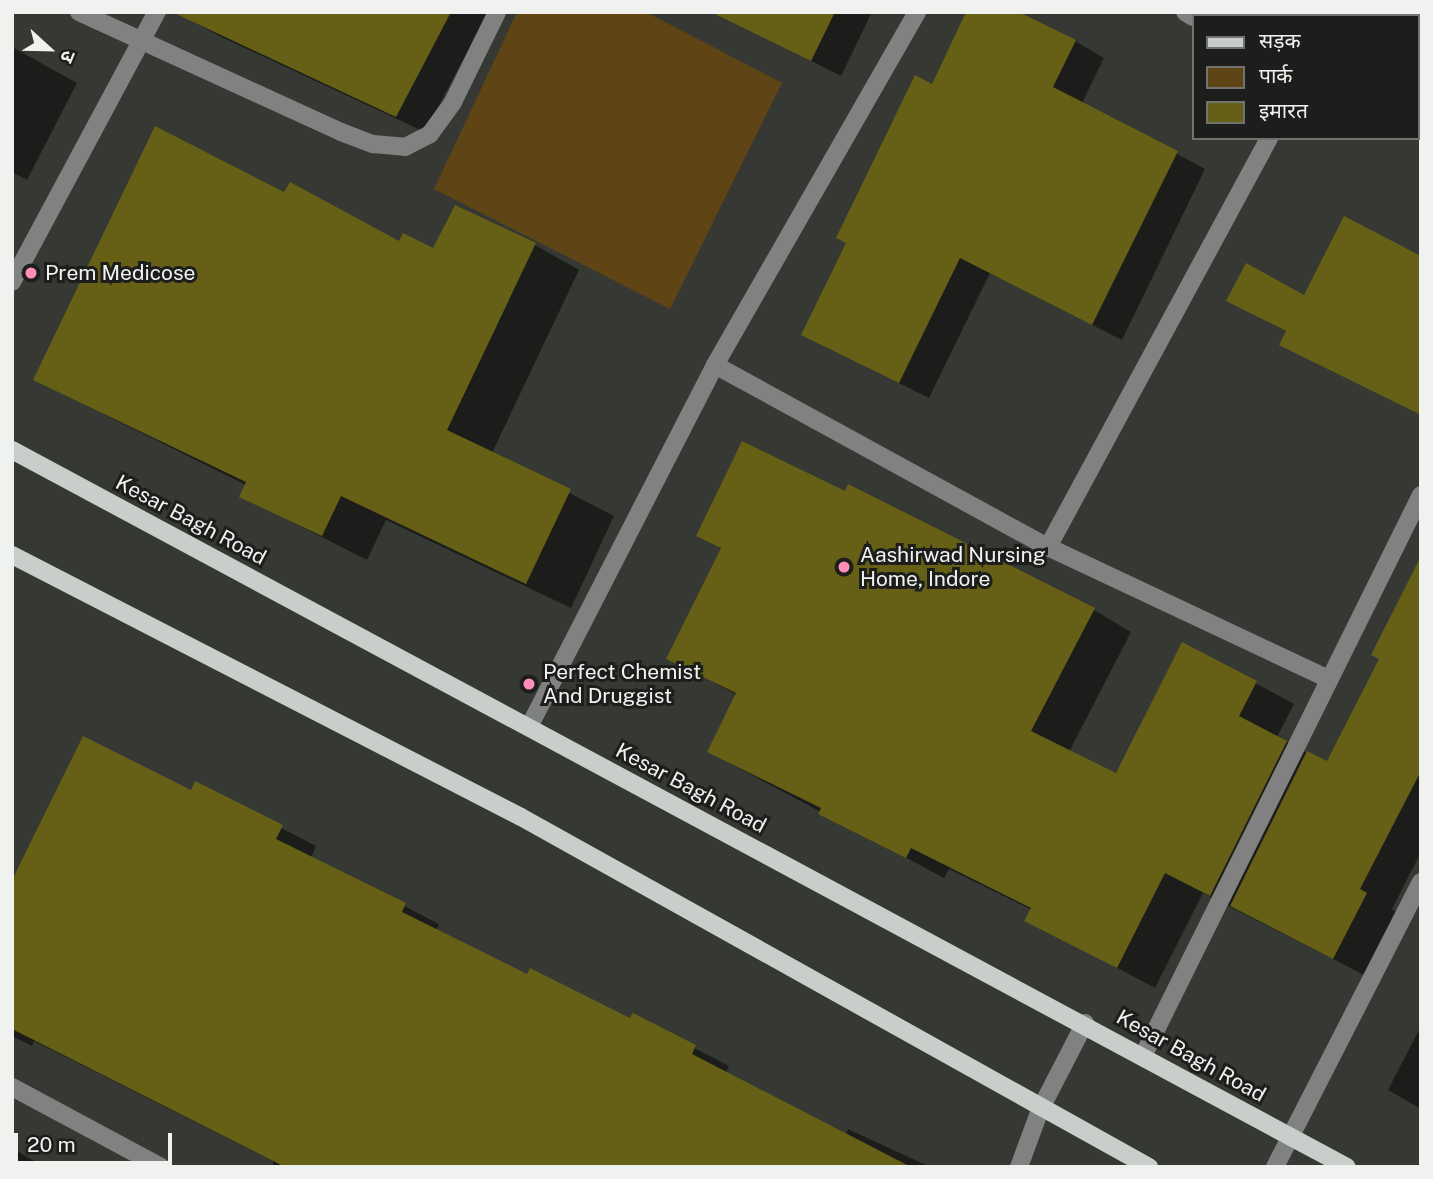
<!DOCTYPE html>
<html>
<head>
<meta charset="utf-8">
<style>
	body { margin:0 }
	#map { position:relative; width:1433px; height:1179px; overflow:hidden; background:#353833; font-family:"Public Sans","Noto Sans Devanagari",sans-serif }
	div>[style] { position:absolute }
	.green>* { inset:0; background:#5f4415 }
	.shadow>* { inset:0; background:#0007 }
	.building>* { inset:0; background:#656015 }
	.minor>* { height:18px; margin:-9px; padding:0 9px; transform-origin:9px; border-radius:9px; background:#808281 }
	.major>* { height:18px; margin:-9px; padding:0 9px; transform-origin:9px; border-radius:9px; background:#c9ceca }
	.dots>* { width:19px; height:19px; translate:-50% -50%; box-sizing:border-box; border:4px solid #1d1e1c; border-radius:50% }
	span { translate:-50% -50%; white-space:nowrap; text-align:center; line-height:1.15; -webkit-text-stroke:6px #1d1e1c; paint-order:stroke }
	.poi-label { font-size:21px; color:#f0f2ef }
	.left { translate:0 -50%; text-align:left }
	.street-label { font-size:21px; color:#f0f2ef }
	.frame { position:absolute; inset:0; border:14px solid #f0f2ef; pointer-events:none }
	.legend { position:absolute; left:1192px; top:14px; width:228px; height:126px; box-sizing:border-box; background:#1d1e1c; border:2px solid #717370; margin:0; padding:9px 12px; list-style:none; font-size:21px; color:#f0f2ef }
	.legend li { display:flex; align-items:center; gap:14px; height:35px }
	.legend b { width:35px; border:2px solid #717370 }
	.north { position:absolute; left:14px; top:14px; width:70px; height:70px; -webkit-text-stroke:5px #1d1e1c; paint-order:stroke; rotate:112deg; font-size:19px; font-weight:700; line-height:28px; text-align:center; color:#f0f2ef }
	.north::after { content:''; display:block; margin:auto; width:24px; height:32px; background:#f0f2ef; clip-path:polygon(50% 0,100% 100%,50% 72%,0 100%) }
	.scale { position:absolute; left:14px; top:1133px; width:158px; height:32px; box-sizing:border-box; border:4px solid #f0f2ef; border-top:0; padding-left:9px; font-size:21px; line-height:24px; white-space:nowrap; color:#f0f2ef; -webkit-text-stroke:5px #1d1e1c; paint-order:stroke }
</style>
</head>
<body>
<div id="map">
	<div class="green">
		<div style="clip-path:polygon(517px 12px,646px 12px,782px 83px,670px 309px,434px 189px)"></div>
	</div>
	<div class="shadow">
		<div style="clip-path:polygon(194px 12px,488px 12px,425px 132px,219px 36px,190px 20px)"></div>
		<div style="clip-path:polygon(714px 12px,872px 12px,841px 76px)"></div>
		<div style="clip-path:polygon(1285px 12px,1421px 12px,1421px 92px,1417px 16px)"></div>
		<div style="clip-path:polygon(1075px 41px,1104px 58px,1082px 103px,1205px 169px,1122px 340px,990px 273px,929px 398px,803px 335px,933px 86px)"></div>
		<div style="clip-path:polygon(12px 47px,77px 83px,27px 180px,12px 172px)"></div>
		<div style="clip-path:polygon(285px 195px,400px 243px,434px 251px,535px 245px,579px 270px,492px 453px,614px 516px,571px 608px,386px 520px,367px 560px,241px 496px,246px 485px,35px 380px)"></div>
		<div style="clip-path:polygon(1421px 250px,1421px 415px,1281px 344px,1287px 332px,1229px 301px,1305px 297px,1418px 256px)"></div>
		<div style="clip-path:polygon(698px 535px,1094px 610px,1131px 632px,1069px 752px,1116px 775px,1183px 644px,1294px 704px,1277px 737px,1328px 764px,1381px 659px,1421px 557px,1421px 852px,1392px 909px,1398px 913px,1366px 976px,1203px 893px,1155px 988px,1027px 920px,1032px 910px,949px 869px,944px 878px,709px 752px,737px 695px,668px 658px,722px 549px)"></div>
		<div style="clip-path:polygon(196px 784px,316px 846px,311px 858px,439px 924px,436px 931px,528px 977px,631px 1020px,633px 1016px,729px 1066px,726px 1073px,846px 1135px,848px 1129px,930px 1167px,273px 1167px,273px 1161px,34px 1041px,32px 1046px,12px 1036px,12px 875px,192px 792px)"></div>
		<div style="clip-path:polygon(1421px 1026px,1421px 1109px,1388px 1090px)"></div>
		<div style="clip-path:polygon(12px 1148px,38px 1163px,37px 1167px,12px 1167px)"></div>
	</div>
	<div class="building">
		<div style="clip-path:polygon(172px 12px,451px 12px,396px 117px)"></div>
		<div style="clip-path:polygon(711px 12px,835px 12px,811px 61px)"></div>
		<div style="clip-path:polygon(966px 12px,1019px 12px,1076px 40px,1053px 87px,1178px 151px,1092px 325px,960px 258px,899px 383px,801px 335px,846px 243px,836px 238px,915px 75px,932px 84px)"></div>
		<div style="clip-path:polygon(155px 126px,284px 192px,290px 182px,399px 241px,403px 233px,433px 248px,455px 205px,536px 243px,447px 430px,571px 489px,526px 584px,341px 496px,322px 536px,239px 497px,246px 482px,33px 380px)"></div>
		<div style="clip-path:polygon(1344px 216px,1421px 256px,1421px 415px,1279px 345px,1286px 331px,1226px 301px,1246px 263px,1304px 295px)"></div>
		<div style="clip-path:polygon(742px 441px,845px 491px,848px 484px,1095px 608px,1031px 731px,1116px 773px,1182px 642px,1257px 681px,1239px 716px,1287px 741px,1210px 896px,1165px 873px,1117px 968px,1024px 921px,1031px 908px,911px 848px,906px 858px,818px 814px,821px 808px,707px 752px,736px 693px,666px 659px,721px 548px,696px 536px)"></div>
		<div style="clip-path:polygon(1421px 556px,1421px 771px,1360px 889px,1367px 893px,1333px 959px,1230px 906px,1307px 751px,1327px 761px,1379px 659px,1371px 655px)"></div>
		<div style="clip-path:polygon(83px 736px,191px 790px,195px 781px,283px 825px,276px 839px,406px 903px,402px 912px,527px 974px,530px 968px,630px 1018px,633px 1013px,696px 1045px,692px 1054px,911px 1167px,285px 1167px,12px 1029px,12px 880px)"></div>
	</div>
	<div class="minor">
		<div style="left:79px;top:12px;width:288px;rotate:24.6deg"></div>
		<div style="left:341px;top:132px;width:34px;rotate:21deg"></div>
		<div style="left:373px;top:144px;width:32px;rotate:5deg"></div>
		<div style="left:405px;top:147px;width:28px;rotate:-27deg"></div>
		<div style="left:430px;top:134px;width:39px;rotate:-54deg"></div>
		<div style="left:453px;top:102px;width:100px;rotate:-63.9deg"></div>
		<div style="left:1185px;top:12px;width:9px;rotate:32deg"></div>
		<div style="left:1334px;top:16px;width:4px;rotate:-76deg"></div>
		<div style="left:1417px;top:122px;width:4px;rotate:14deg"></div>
		<div style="left:12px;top:282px;width:306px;rotate:-61.8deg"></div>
		<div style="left:715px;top:365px;width:379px;rotate:28.7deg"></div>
		<div style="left:1048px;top:547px;width:308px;rotate:25.2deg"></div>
		<div style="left:1048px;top:547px;width:465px;rotate:-61.6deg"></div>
		<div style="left:529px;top:727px;width:407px;rotate:-62.8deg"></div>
		<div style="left:715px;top:365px;width:407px;rotate:-60.2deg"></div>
		<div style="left:1143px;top:1056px;width:626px;rotate:-63.64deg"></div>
		<div style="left:12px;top:1087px;width:169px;rotate:28.2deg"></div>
		<div style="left:1019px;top:1167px;width:61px;rotate:-69.8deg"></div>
		<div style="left:1040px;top:1110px;width:98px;rotate:-62.7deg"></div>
		<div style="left:1275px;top:1167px;width:320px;rotate:-62.9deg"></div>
	</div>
	<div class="major">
		<div style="left:12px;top:450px;width:1515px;rotate:28.24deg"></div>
		<div style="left:12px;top:555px;width:572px;rotate:27.24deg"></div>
		<div style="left:521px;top:817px;width:719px;rotate:29.13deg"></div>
	</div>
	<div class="dots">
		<div style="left:31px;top:273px;background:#ff8eb9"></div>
		<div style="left:844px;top:567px;background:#ff8eb9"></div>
		<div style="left:529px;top:684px;background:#ff8eb9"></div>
	</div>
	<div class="poi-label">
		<span class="left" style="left:45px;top:273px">Prem Medicose</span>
		<span class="left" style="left:860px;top:567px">Aashirwad Nursing<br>Home, Indore</span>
		<span class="left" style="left:543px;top:684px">Perfect Chemist<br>And Druggist</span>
	</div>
	<div class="street-label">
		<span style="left:191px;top:520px;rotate:28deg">Kesar Bagh Road</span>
		<span style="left:691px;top:788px;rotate:28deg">Kesar Bagh Road</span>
		<span style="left:1191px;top:1056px;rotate:29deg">Kesar Bagh Road</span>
	</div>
	<div class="frame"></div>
	<ul class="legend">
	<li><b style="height:9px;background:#c9ceca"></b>सड़क</li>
	<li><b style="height:19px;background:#5f4415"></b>पार्क</li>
	<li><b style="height:19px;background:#656015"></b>इमारत</li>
	</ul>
	<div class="north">उ</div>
	<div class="scale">20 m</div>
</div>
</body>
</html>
